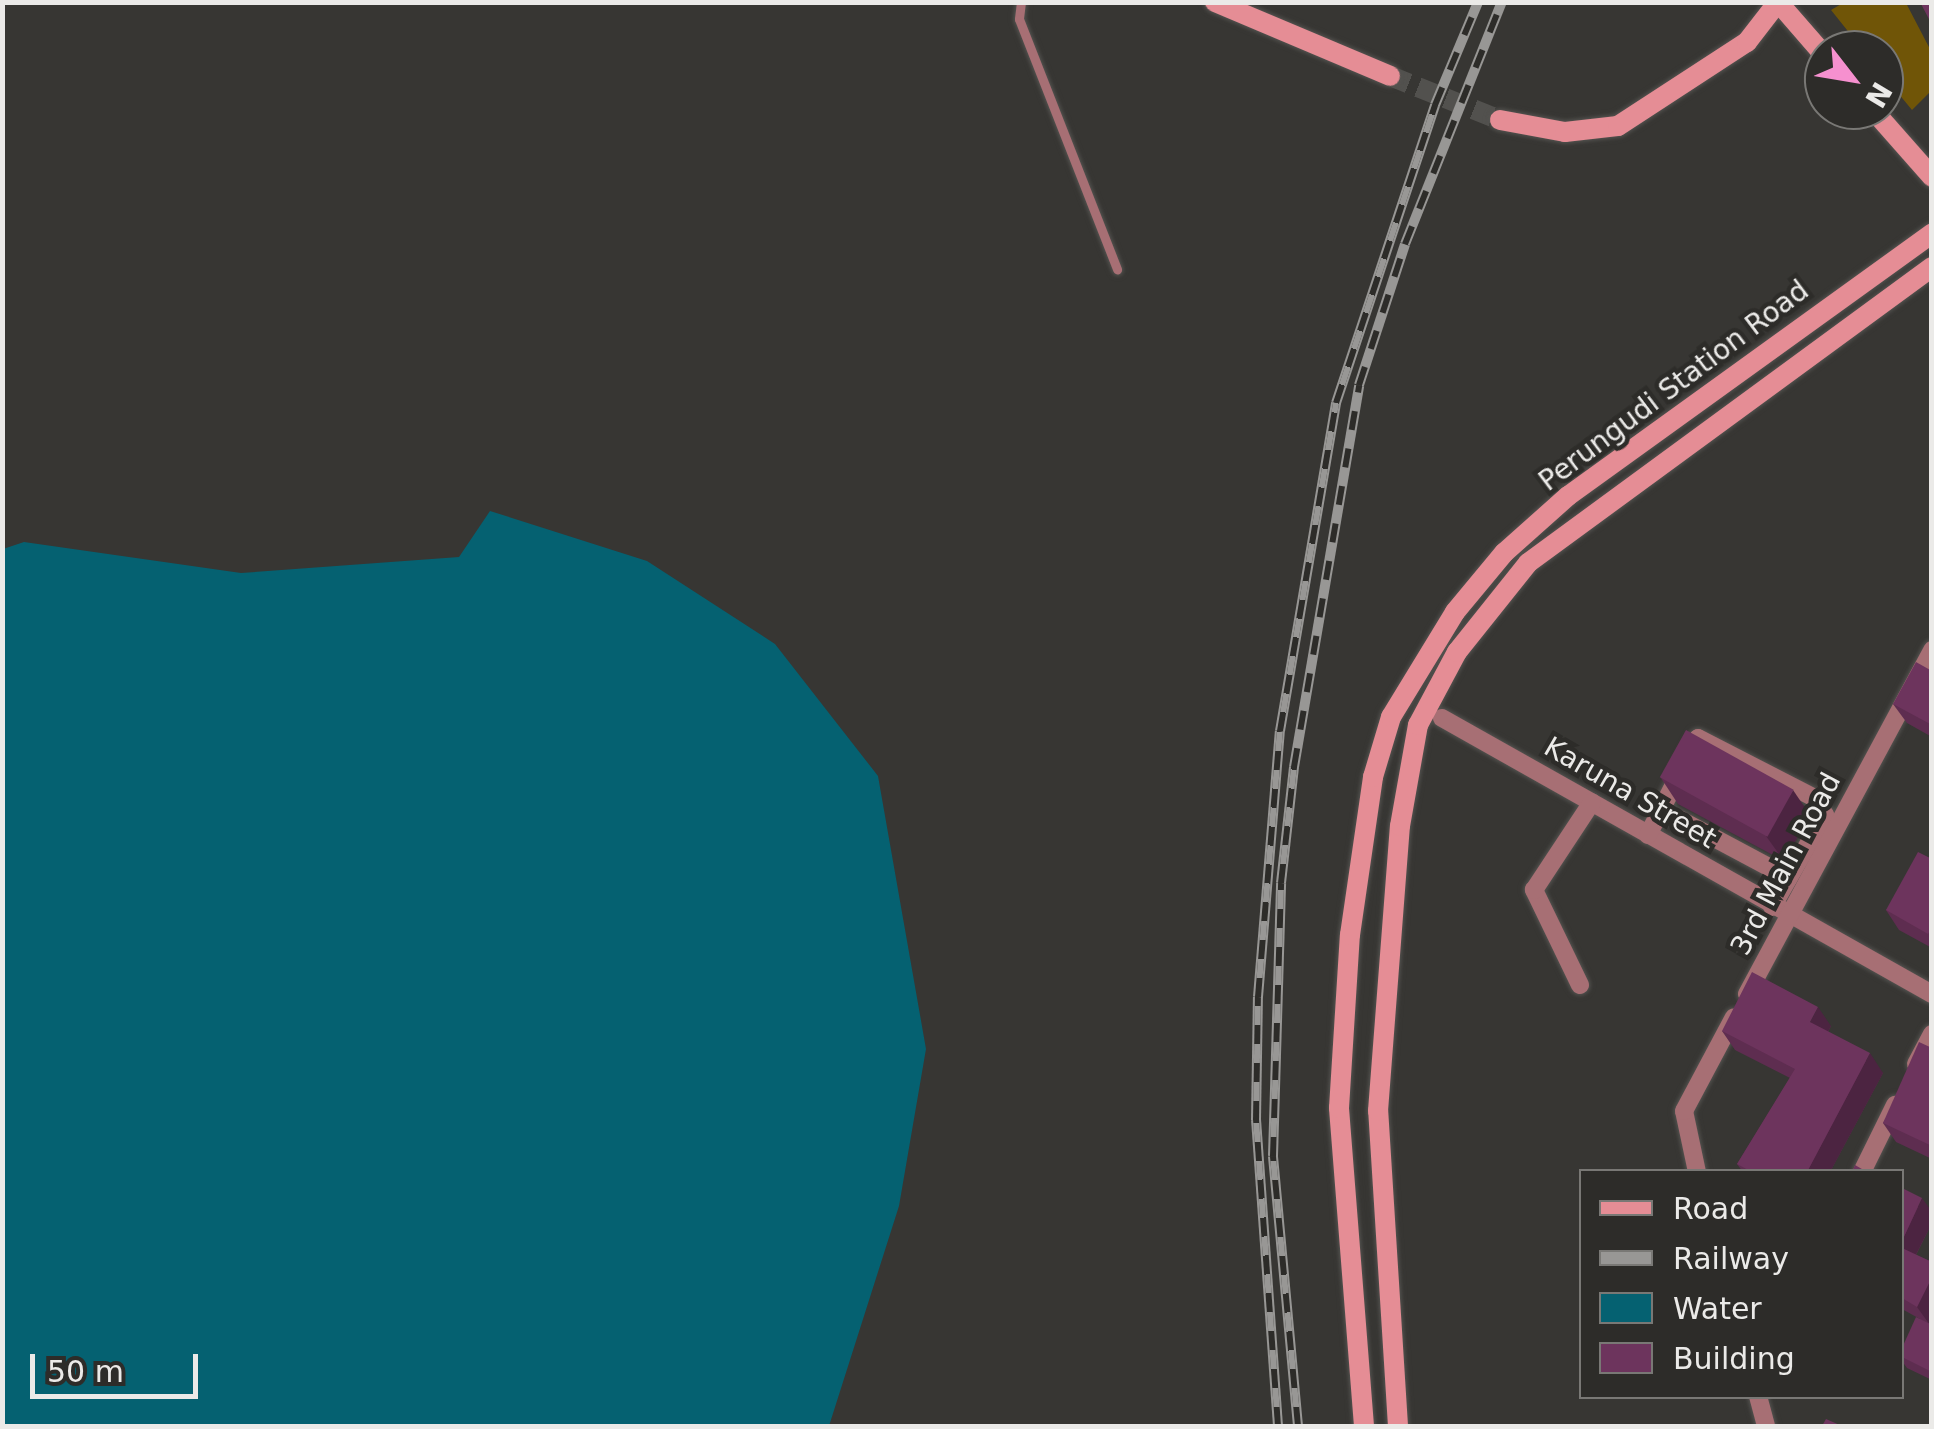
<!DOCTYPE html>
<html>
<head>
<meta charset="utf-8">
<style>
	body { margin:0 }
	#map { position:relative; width:1934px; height:1429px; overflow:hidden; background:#373633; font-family:"DejaVu Sans",sans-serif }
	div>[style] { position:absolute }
	.green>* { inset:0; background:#705507 }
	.water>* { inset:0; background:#056171 }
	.secondary-tunnel>* { height:20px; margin-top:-10px; transform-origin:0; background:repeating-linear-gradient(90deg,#52514e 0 20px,transparent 0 30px) }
	.roads { filter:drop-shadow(0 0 2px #545350) drop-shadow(0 0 2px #545350) }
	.lane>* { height:9px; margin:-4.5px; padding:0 4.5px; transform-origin:4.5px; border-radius:4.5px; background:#a76f74 }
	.street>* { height:18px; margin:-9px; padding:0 9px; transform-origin:9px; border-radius:9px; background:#a76f74 }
	.secondary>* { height:20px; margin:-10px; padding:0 10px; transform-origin:10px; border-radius:10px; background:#e58d95 }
	.rail>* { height:10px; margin-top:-5px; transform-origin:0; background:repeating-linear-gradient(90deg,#2d2c29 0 19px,#989795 0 38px); box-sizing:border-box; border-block:2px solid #989795 }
	.wall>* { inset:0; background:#5e2d50 }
	.shaded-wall>* { inset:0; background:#4c2441 }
	.building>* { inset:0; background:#6d345d; transform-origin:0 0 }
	span { translate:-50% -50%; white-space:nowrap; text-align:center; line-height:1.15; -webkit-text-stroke:9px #2d2c29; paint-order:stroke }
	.street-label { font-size:28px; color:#ebeae8 }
	.frame { position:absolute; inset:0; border:5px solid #ebeae8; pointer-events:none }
	.legend { position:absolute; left:1579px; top:1169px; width:325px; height:230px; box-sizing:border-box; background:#2d2c29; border:2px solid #797875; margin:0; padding:12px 18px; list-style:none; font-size:30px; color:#ebeae8 }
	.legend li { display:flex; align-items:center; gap:20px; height:50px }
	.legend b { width:50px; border:2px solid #797875 }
	.north { position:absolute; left:1804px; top:30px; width:100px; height:100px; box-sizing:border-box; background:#2d2c29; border:2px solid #797875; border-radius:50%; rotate:121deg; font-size:28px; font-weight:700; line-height:40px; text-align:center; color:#ebeae8 }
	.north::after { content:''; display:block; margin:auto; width:35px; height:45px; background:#f690cf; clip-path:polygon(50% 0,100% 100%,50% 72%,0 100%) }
	.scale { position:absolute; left:30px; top:1354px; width:168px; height:45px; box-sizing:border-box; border:5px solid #ebeae8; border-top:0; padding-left:12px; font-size:30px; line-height:35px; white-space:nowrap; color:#ebeae8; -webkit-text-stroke:8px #2d2c29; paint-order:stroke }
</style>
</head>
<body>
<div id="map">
	<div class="green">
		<div style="clip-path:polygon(1843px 3px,1906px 3px,1931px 51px,1931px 91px,1912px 110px,1884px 76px,1884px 50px,1863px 50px,1831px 10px)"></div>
	</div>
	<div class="water">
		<div style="clip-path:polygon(490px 511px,647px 561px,775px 644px,878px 776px,926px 1049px,899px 1206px,829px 1426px,3px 1426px,3px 549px,24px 542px,241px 573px,459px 557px)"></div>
	</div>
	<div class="secondary-tunnel">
		<div style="left:1390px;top:76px;width:118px;rotate:21.8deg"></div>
	</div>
	<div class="roads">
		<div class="lane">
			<div style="left:1021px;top:2px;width:17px;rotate:97deg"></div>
			<div style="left:1019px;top:19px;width:269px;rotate:68.6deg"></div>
		</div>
		<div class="street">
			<div style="left:1442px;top:718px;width:562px;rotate:29.39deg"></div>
			<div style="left:1660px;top:809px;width:146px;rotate:28.1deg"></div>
			<div style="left:1648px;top:835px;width:109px;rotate:-62.7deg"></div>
			<div style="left:1698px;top:738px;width:129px;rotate:27.2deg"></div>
			<div style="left:1813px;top:797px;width:22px;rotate:56deg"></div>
			<div style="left:1825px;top:815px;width:106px;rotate:119.9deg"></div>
			<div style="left:1580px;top:985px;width:106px;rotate:-115.8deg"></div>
			<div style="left:1534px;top:890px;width:105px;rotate:-56.6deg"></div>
			<div style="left:1747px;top:994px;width:391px;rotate:-61.7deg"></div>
			<div style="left:1916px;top:1064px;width:34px;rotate:-62deg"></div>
			<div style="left:1697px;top:1172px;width:62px;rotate:-102deg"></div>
			<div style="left:1684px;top:1111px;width:106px;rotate:-62deg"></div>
			<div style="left:1862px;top:1172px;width:75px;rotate:-63.8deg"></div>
			<div style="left:1758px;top:1396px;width:31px;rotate:75deg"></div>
		</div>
		<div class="secondary">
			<div style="left:1215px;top:2px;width:190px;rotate:22.9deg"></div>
			<div style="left:1873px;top:110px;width:89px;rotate:48.6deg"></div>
			<div style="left:1500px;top:120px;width:66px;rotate:10.5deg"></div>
			<div style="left:1565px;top:132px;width:53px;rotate:-6.5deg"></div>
			<div style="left:1618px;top:126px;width:154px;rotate:-33.1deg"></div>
			<div style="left:1747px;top:42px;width:51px;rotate:-52.2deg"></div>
			<div style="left:1778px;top:2px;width:70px;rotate:49deg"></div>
			<div style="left:1364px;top:1426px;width:319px;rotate:-94.5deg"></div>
			<div style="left:1339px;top:1108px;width:173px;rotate:-86.4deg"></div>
			<div style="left:1350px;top:935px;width:160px;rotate:-81.7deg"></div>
			<div style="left:1373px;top:777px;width:63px;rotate:-73.3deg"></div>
			<div style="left:1391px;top:717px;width:123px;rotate:-58.6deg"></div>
			<div style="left:1455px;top:612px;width:77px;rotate:-50.3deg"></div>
			<div style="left:1504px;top:553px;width:86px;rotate:-41.7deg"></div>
			<div style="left:1568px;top:496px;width:449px;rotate:-35.8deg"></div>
			<div style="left:1398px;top:1426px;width:316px;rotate:-93.6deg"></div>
			<div style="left:1378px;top:1111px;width:286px;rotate:-85.6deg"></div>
			<div style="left:1400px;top:826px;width:103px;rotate:-79.9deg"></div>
			<div style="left:1418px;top:725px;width:83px;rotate:-61.9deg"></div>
			<div style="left:1457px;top:652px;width:114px;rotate:-51.4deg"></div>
			<div style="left:1528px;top:563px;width:501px;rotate:-36.23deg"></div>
		</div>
	</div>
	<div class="rail">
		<div style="left:1278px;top:1426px;width:307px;rotate:-94.1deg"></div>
		<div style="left:1256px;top:1120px;width:123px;rotate:-89.1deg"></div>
		<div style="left:1258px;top:997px;width:267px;rotate:-85.3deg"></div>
		<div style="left:1280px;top:731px;width:333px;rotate:-80.3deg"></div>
		<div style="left:1336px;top:403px;width:314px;rotate:-71.6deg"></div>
		<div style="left:1435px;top:105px;width:112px;rotate:-67.3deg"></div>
		<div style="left:1298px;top:1426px;width:271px;rotate:-95.3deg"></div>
		<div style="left:1273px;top:1156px;width:273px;rotate:-88.3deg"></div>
		<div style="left:1281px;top:883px;width:117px;rotate:-83.6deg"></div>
		<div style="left:1294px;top:767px;width:387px;rotate:-80.3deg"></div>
		<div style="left:1359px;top:385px;width:148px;rotate:-71.9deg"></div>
		<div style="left:1405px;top:244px;width:261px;rotate:-68.2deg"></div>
	</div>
	<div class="wall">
		<div style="clip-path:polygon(1932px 671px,1932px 737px,1907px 723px,1893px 704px)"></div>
		<div style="clip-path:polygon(1661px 778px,1810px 815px,1784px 861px,1678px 804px)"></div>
		<div style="clip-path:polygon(1932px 859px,1932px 948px,1899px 930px,1886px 910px)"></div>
		<div style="clip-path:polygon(1831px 1026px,1828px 1032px,1883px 1073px,1830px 1172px,1743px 1172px,1737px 1164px,1790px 1078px,1735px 1050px,1722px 1031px)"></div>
		<div style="clip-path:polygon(1932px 1048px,1932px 1159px,1896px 1142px,1883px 1123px)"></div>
		<div style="clip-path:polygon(1902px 1188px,1932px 1223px,1916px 1255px,1932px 1262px,1932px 1321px,1930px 1324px,1932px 1325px,1932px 1380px,1907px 1368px,1902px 1361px,1902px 1348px,1920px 1319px,1902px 1309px)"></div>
	</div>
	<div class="shaded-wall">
		<div style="clip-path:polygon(1793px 790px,1810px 815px,1784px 861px,1766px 836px)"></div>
		<div style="clip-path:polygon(1818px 1007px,1831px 1026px,1823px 1041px,1810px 1022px)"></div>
		<div style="clip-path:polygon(1870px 1053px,1883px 1073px,1830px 1172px,1807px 1172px)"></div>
		<div style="clip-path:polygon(1922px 1198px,1932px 1212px,1932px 1223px,1911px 1264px,1902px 1250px,1902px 1241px)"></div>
		<div style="clip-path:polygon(1932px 1277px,1932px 1321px,1930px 1325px,1917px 1307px)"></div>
	</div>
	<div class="building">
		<div style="clip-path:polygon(1920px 2px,1932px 2px,1930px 21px)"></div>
		<div style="clip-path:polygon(1916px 662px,1932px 671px,1932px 725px,1893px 704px)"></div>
		<div style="left:1686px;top:730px;width:123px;height:54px;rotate:29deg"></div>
		<div style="clip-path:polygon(1918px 852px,1932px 859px,1932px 927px,1928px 934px,1886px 910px)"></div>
		<div style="clip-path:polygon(1752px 972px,1818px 1007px,1810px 1022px,1870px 1053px,1807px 1172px,1752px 1172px,1737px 1164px,1795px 1069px,1722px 1031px)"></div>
		<div style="clip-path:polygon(1919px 1042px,1932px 1048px,1932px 1146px,1883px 1123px)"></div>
		<div style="clip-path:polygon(1855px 1165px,1867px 1172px,1852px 1172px)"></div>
		<div style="clip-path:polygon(1902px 1188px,1922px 1198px,1902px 1241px)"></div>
		<div style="clip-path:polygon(1902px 1248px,1932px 1262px,1932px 1277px,1917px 1307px,1902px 1298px)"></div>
		<div style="clip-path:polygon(1916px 1317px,1932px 1325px,1932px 1372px,1902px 1357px,1902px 1348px)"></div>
		<div style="clip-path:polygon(1826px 1419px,1842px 1426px,1822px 1426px)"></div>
	</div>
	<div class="street-label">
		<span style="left:1674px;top:386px;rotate:-37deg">Perungudi Station Road</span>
		<span style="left:1630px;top:793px;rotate:30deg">Karuna Street</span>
		<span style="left:1786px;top:864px;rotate:-62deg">3rd Main Road</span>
	</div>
	<div class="frame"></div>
	<ul class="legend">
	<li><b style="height:12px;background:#e58d95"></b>Road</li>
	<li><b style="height:12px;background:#989795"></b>Railway</li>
	<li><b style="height:28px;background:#056171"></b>Water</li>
	<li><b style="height:28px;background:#6d345d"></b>Building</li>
	</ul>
	<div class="north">N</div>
	<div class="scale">50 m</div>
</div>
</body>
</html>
